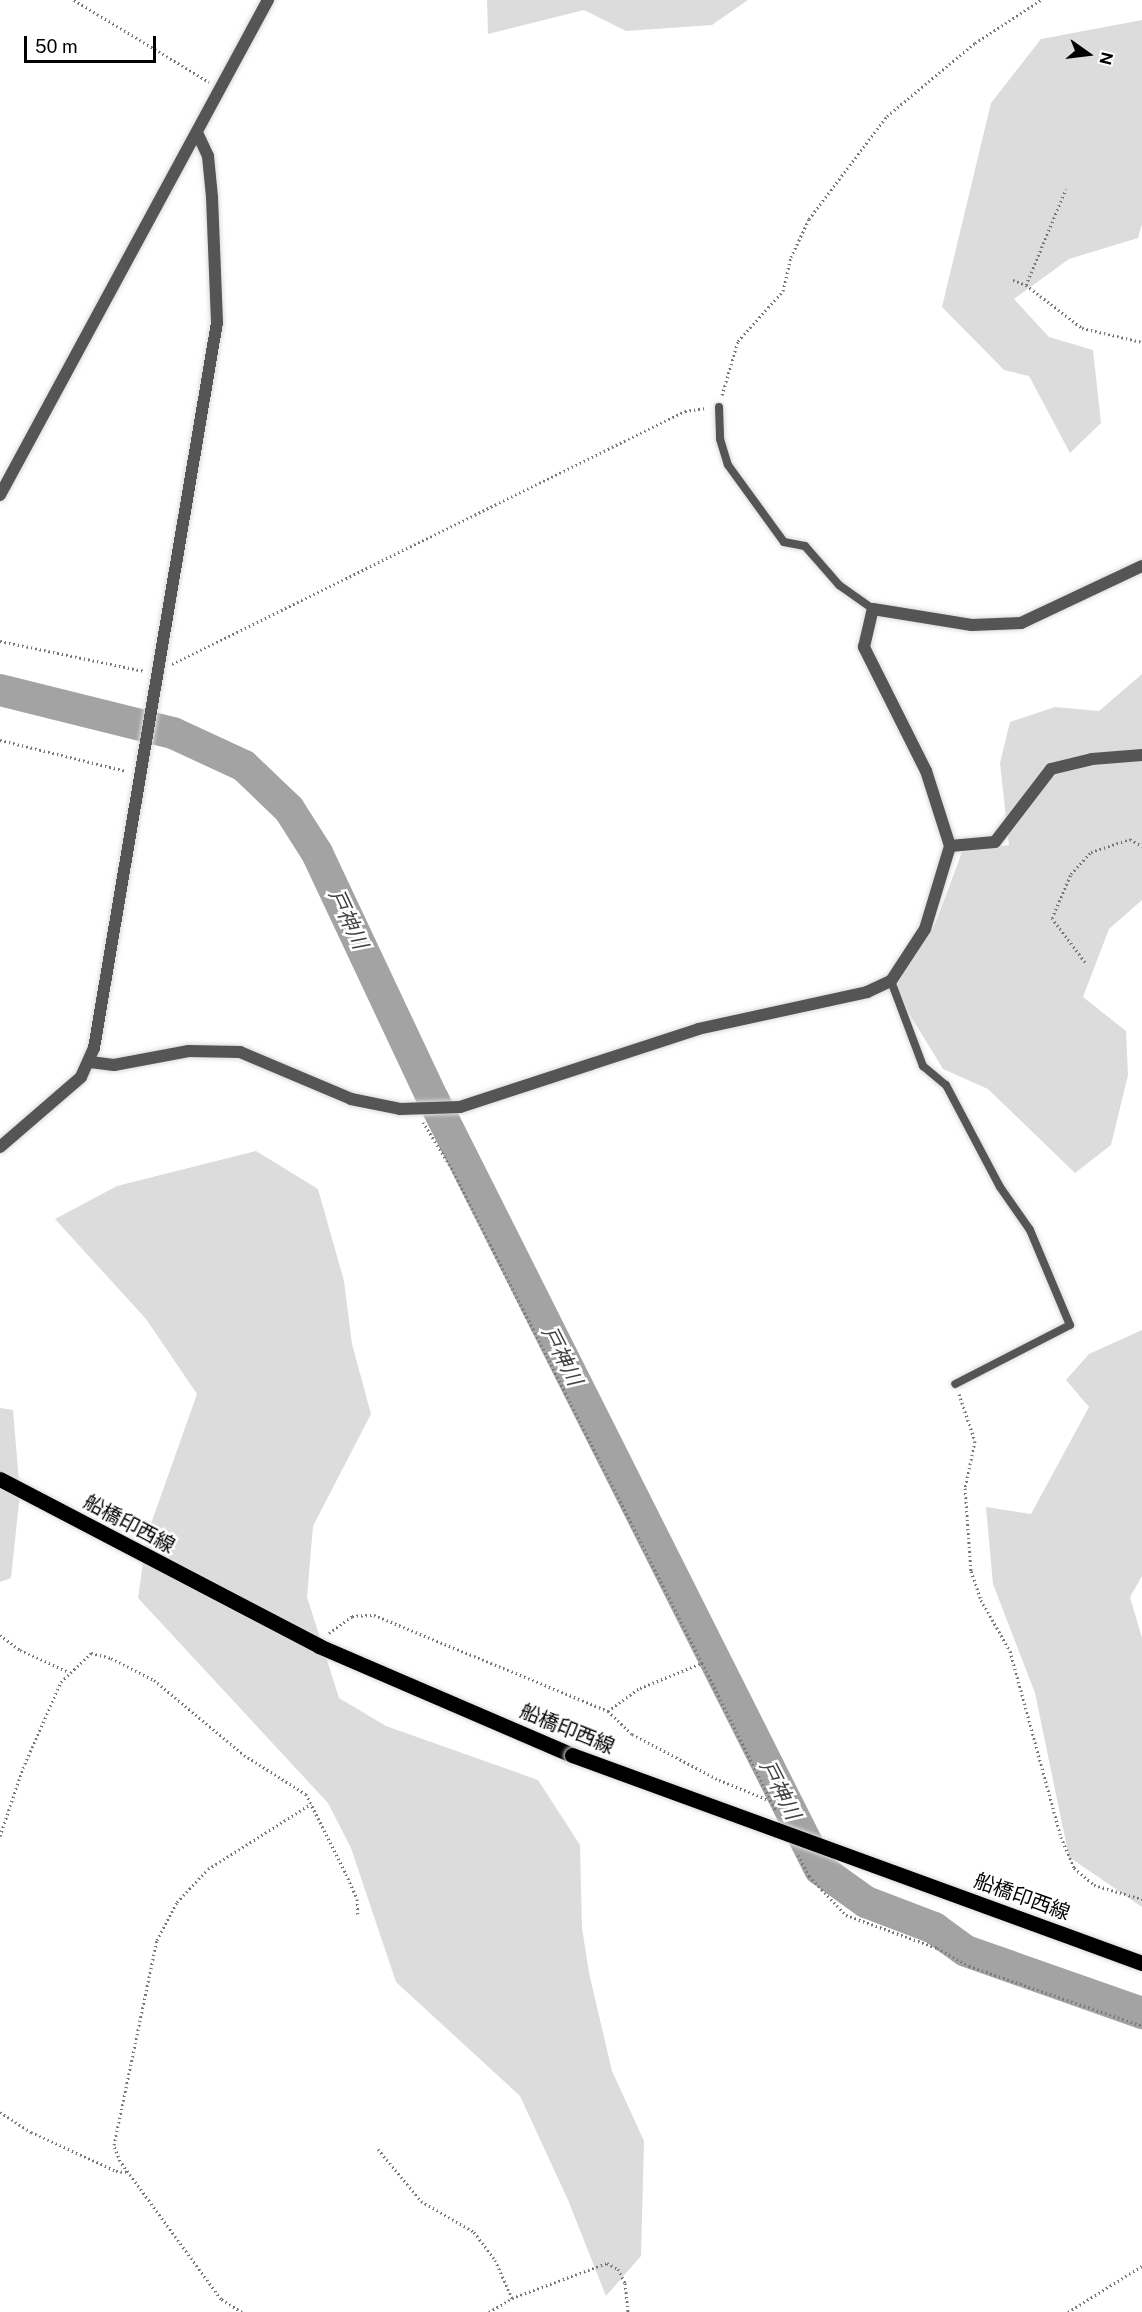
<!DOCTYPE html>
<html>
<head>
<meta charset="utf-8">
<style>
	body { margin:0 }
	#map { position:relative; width:1142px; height:2312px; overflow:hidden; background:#fff; font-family:"Public Sans","Noto Sans JP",sans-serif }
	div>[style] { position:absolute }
	.green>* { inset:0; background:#dcdcdc }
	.river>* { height:32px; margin:-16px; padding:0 16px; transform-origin:16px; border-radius:16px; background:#a3a3a3 }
	.path>* { height:3px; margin-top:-1.5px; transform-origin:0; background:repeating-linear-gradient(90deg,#777 0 1.5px,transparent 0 4.5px) }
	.roads { filter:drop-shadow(0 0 2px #dbdbdb) drop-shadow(0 0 2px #dbdbdb) }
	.service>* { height:8px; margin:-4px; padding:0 4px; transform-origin:4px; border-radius:4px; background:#555 }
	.minor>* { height:12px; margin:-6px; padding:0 6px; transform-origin:6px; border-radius:6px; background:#555 }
	.tertiary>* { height:12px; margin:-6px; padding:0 6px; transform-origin:6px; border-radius:6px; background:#555 }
	.primary>* { height:15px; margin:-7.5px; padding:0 7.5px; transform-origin:7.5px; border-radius:7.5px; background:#000 }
	.bridges { filter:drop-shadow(0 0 2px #dbdbdb) drop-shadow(0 0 2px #dbdbdb) }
	.primary-bridge>* { height:15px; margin:-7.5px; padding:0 7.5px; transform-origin:7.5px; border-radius:7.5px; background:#000 }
	span { translate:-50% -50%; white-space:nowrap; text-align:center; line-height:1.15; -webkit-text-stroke:5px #fff; paint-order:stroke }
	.street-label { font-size:20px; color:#000 }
	.water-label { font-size:21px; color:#444; font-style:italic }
	.north { position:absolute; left:1058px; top:24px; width:60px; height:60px; -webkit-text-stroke:4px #fff; paint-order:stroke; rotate:104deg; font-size:16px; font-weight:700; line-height:24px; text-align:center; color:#000 }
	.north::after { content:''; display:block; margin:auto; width:21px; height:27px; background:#000; clip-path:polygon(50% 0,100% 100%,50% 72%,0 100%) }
	.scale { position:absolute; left:24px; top:36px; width:132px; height:27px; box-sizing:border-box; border:3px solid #000; border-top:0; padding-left:8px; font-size:18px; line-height:21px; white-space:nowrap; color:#000; -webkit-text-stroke:4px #fff; paint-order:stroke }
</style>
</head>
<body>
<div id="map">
	<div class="green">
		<div style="clip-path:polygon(487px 0,748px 0,712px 25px,626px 31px,584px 10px,488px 34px)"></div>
		<div style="clip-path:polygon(1142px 20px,1142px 224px,1138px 238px,1069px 259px,1014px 299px,1049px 337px,1093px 350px,1101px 423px,1070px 453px,1029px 376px,1004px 370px,942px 307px,991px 103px,1041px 39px)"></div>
		<div style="clip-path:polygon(1142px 674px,1142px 900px,1109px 929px,1083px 997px,1126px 1031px,1128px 1075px,1111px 1145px,1075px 1173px,988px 1089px,943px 1069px,894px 989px,936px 922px,962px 852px,1009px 845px,1000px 763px,1010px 722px,1055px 707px,1099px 711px)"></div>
		<div style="clip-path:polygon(256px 1151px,318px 1189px,344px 1281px,352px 1344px,371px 1414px,313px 1526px,307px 1597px,339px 1698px,386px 1726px,538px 1780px,580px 1845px,582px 1928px,589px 1973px,612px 2071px,644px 2141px,641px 2256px,606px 2296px,568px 2200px,520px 2096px,396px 1982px,351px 1848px,328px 1803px,138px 1598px,147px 1535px,197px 1394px,146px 1319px,55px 1219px,117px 1186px)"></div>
		<div style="clip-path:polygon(1142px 1330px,1142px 1576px,1130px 1597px,1142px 1638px,1142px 1907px,1069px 1857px,1035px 1693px,993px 1584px,986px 1507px,1031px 1514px,1089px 1407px,1066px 1380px,1089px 1354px)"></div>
		<div style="clip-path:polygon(0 1408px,13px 1410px,20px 1493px,11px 1578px,0 1582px)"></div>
	</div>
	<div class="river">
		<div style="left:0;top:690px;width:178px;rotate:14deg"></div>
		<div style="left:173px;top:733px;width:78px;rotate:24.9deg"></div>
		<div style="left:244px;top:766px;width:62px;rotate:43.7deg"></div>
		<div style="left:289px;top:809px;width:52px;rotate:57.5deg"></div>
		<div style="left:317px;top:853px;width:272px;rotate:64.8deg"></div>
		<div style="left:433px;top:1099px;width:862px;rotate:63.32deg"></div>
		<div style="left:820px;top:1869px;width:57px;rotate:35.7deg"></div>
		<div style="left:866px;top:1902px;width:73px;rotate:20.9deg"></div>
		<div style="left:934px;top:1928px;width:39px;rotate:36deg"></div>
		<div style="left:966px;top:1951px;width:187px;rotate:19.4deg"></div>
	</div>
	<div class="path">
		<div style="left:74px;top:0;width:158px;rotate:31.3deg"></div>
		<div style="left:1013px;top:280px;width:14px;rotate:21deg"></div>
		<div style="left:1026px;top:285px;width:71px;rotate:37.5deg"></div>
		<div style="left:1082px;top:328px;width:62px;rotate:13.1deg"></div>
		<div style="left:1026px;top:285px;width:104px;rotate:-67.4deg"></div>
		<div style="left:722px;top:395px;width:56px;rotate:-73.5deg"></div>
		<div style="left:738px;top:341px;width:67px;rotate:-48deg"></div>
		<div style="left:783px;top:291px;width:35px;rotate:-77deg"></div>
		<div style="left:791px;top:257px;width:42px;rotate:-64.7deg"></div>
		<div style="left:809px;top:219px;width:129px;rotate:-52.9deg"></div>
		<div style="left:887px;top:116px;width:114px;rotate:-39.7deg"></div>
		<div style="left:975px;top:43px;width:79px;rotate:-33.1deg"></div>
		<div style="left:0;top:641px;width:147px;rotate:11.8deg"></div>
		<div style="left:172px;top:664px;width:572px;rotate:-26.25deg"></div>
		<div style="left:685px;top:411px;width:21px;rotate:-8deg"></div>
		<div style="left:0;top:740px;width:130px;rotate:13.8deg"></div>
		<div style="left:1085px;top:962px;width:55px;rotate:-126.9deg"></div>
		<div style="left:1052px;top:918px;width:48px;rotate:-66.6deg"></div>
		<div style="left:1071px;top:874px;width:30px;rotate:-48deg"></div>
		<div style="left:1091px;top:852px;width:41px;rotate:-18.4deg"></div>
		<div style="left:1130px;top:839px;width:14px;rotate:30deg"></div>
		<div style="left:959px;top:1394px;width:50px;rotate:71.2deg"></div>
		<div style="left:975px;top:1441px;width:48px;rotate:102deg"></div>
		<div style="left:965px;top:1488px;width:83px;rotate:85.9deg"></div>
		<div style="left:971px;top:1571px;width:31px;rotate:71deg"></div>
		<div style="left:981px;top:1600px;width:59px;rotate:60.4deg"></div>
		<div style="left:1010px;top:1651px;width:193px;rotate:74.7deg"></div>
		<div style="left:1061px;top:1837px;width:34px;rotate:67deg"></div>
		<div style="left:1074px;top:1868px;width:26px;rotate:40deg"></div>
		<div style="left:1094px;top:1885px;width:50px;rotate:16.3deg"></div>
		<div style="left:329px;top:1633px;width:29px;rotate:-36deg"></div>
		<div style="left:352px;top:1616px;width:22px;rotate:-3deg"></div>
		<div style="left:374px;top:1615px;width:253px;rotate:22.3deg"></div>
		<div style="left:608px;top:1711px;width:39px;rotate:-36deg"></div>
		<div style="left:640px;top:1688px;width:67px;rotate:-22deg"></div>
		<div style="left:702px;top:1663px;width:554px;rotate:-116.84deg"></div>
		<div style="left:452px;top:1169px;width:55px;rotate:-121.7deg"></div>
		<div style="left:0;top:1635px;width:25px;rotate:37deg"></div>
		<div style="left:20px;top:1650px;width:54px;rotate:24.2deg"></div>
		<div style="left:702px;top:1663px;width:165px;rotate:63.4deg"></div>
		<div style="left:608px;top:1711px;width:33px;rotate:44deg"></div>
		<div style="left:632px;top:1734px;width:98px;rotate:27.9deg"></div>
		<div style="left:719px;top:1780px;width:56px;rotate:22deg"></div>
		<div style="left:0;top:1836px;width:72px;rotate:-71.3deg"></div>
		<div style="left:23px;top:1768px;width:94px;rotate:-66.2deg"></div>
		<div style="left:61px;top:1682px;width:42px;rotate:-44deg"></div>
		<div style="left:91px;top:1653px;width:21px;rotate:14deg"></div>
		<div style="left:111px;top:1658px;width:48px;rotate:27.1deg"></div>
		<div style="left:154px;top:1680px;width:117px;rotate:39.8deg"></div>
		<div style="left:244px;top:1755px;width:73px;rotate:32.2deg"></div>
		<div style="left:306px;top:1794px;width:89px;rotate:63.4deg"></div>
		<div style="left:346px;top:1874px;width:27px;rotate:66deg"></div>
		<div style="left:357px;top:1899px;width:17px;rotate:87deg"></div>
		<div style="left:798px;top:1855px;width:24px;rotate:62deg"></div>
		<div style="left:809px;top:1876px;width:54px;rotate:46.5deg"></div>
		<div style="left:846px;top:1915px;width:97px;rotate:19.9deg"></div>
		<div style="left:937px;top:1948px;width:37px;rotate:29deg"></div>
		<div style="left:969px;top:1966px;width:183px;rotate:19.1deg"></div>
		<div style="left:0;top:2112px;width:37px;rotate:33deg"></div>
		<div style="left:31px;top:2132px;width:94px;rotate:24.6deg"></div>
		<div style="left:116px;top:2171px;width:12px;rotate:5deg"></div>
		<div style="left:378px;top:2149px;width:67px;rotate:50.4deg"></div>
		<div style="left:421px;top:2201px;width:61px;rotate:30.3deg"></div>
		<div style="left:474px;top:2232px;width:35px;rotate:53deg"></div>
		<div style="left:495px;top:2260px;width:42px;rotate:65.9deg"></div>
		<div style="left:242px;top:2312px;width:25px;rotate:-148deg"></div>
		<div style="left:221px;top:2299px;width:171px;rotate:-126.2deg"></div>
		<div style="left:120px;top:2161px;width:17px;rotate:-111deg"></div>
		<div style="left:114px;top:2145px;width:209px;rotate:-78.2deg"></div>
		<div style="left:157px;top:1940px;width:43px;rotate:-62.2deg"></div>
		<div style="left:177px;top:1902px;width:45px;rotate:-46.8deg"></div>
		<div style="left:208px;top:1869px;width:122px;rotate:-32.3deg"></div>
		<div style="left:489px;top:2312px;width:27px;rotate:-31deg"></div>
		<div style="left:512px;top:2298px;width:101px;rotate:-20.2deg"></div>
		<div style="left:607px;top:2263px;width:13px;rotate:29deg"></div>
		<div style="left:618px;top:2269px;width:16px;rotate:63deg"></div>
		<div style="left:625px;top:2283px;width:29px;rotate:84deg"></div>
		<div style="left:1068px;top:2312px;width:87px;rotate:-31.9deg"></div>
	</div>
	<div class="roads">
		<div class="service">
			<div style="left:719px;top:407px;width:32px;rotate:88deg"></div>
			<div style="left:720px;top:439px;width:27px;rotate:73deg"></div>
			<div style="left:728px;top:465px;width:95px;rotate:54deg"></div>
			<div style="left:784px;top:542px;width:21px;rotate:11deg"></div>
			<div style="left:805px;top:546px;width:52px;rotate:48.9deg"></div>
			<div style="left:839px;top:585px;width:42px;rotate:35.2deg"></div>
			<div style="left:891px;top:981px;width:91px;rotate:69.4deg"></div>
			<div style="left:923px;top:1066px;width:30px;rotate:40deg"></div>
			<div style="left:946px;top:1085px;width:115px;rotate:62.1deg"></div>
			<div style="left:1000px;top:1187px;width:52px;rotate:55.1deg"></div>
			<div style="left:1030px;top:1230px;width:103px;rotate:67.2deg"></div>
			<div style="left:1070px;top:1325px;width:129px;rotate:152.8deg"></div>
		</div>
		<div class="minor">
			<div style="left:950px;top:846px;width:45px;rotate:-5.1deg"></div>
			<div style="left:995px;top:842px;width:92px;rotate:-52.5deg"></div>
			<div style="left:1051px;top:769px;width:42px;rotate:-13.7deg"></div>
			<div style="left:1092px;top:759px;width:50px;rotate:-4.6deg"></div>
			<div style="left:90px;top:1062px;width:24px;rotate:7deg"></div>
			<div style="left:114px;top:1065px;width:76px;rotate:-10.6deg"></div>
			<div style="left:189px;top:1051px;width:51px;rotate:1.1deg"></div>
			<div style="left:240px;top:1052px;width:121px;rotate:22.9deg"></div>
			<div style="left:351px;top:1099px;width:50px;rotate:11.5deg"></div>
			<div style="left:400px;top:1109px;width:60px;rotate:-1.9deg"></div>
			<div style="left:460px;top:1107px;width:250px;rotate:-18.1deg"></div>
			<div style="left:698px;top:1029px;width:173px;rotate:-12.3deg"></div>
			<div style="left:867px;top:992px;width:26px;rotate:-25deg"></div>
			<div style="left:891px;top:981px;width:62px;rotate:-56.8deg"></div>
			<div style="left:925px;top:929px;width:87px;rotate:-73.2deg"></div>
			<div style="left:950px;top:846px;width:79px;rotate:-107.7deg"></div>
			<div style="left:926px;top:771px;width:139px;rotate:-116.6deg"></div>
			<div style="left:864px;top:647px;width:39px;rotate:-77deg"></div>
			<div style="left:873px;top:609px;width:100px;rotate:9.2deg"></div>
			<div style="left:972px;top:625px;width:49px;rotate:-2.3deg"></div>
			<div style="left:1021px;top:623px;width:134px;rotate:-25.2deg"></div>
			<div style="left:0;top:1147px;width:107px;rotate:-40.8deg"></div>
			<div style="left:81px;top:1077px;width:32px;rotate:-66deg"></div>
			<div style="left:94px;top:1048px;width:736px;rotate:-80.38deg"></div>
			<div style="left:217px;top:322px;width:125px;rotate:-92.3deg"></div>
			<div style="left:212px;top:197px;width:41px;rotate:-95.6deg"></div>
			<div style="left:208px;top:156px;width:26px;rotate:-115deg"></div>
		</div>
		<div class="tertiary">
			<div style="left:0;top:495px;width:563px;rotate:-61.57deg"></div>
		</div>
		<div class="primary">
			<div style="left:0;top:1479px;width:360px;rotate:27.6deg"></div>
			<div style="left:319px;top:1646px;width:275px;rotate:23.3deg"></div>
		</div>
	</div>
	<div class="bridges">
		<div class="primary-bridge">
			<div style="left:572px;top:1755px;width:607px;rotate:20.05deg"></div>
		</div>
	</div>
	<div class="street-label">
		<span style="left:129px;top:1524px;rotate:28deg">船橋印西線</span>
		<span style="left:567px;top:1729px;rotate:22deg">船橋印西線</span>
		<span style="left:1022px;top:1897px;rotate:20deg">船橋印西線</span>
	</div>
	<div class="water-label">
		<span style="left:348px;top:919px;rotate:65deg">戸神川</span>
		<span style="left:562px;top:1356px;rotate:63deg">戸神川</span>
		<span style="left:780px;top:1790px;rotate:63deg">戸神川</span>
	</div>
	<div class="north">N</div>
	<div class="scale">50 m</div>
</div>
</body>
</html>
